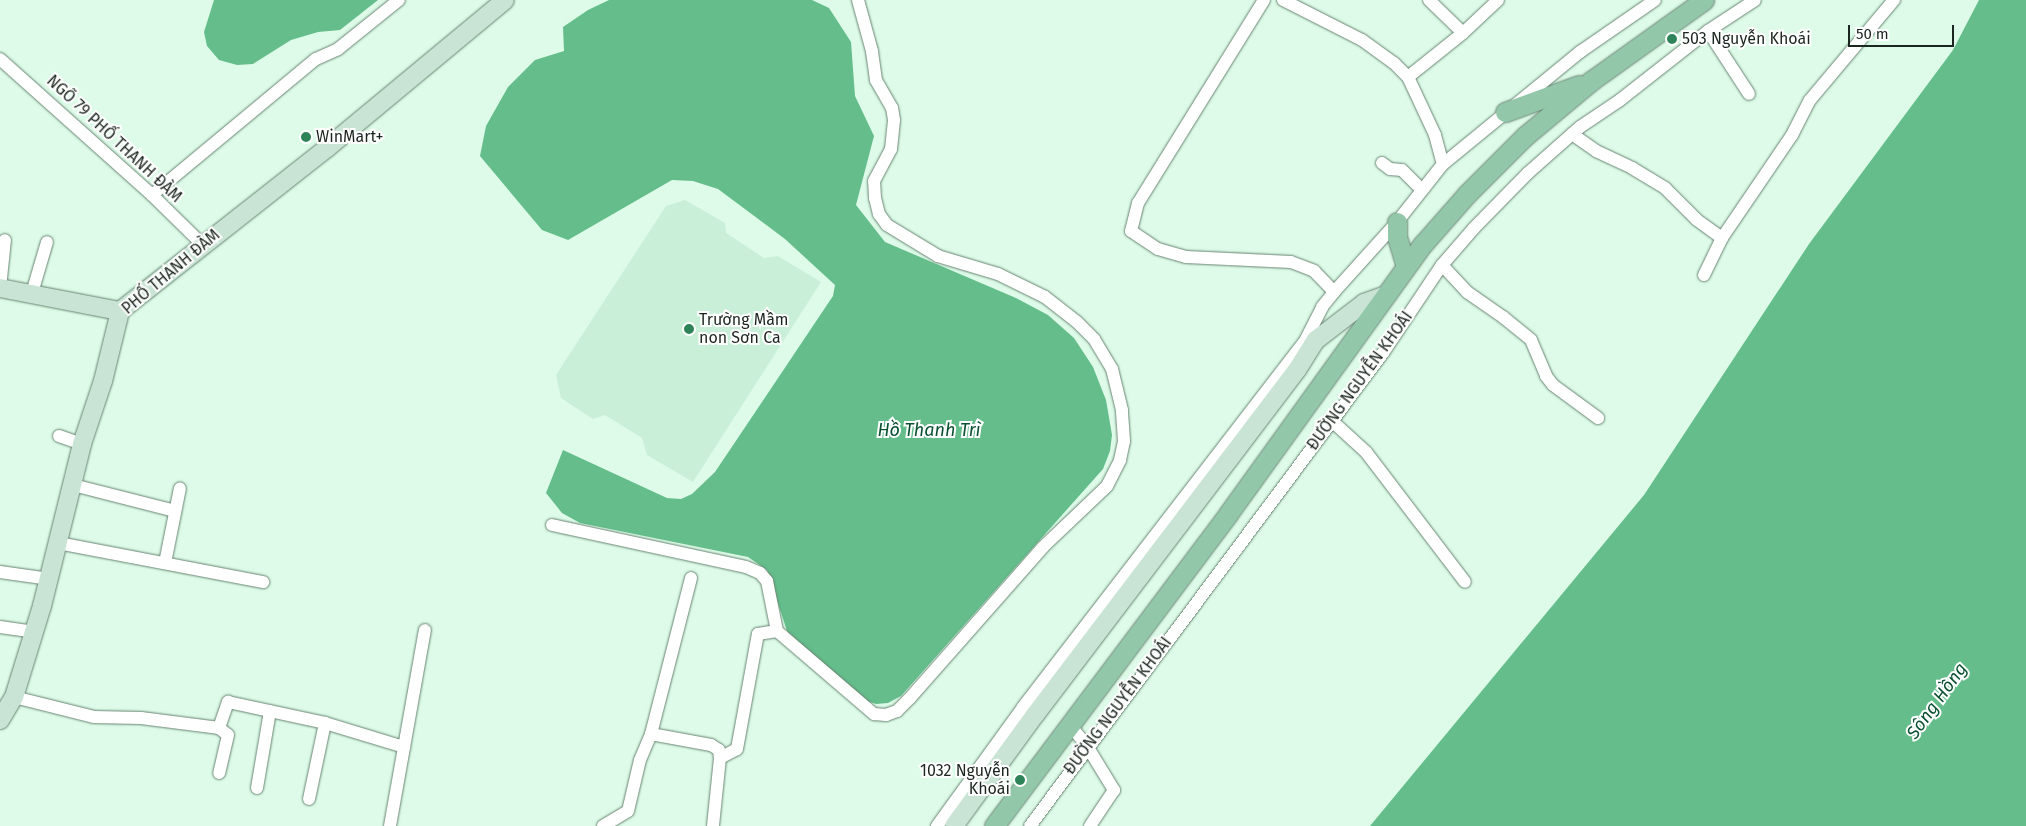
<!DOCTYPE html>
<html>
<head>
<meta charset="utf-8">
<style>
	body { margin:0 }
	#map { position:relative; width:2026px; height:826px; overflow:hidden; background:#ddfbe8; font-family:"Fira Sans",sans-serif }
	div>[style] { position:absolute }
	.built>* { inset:0; background:#caefd8 }
	.water>* { inset:0; background:#64bd8b }
	.roads { filter:drop-shadow(0 0 1px #688372) drop-shadow(0 0 1px #688372) }
	.street>* { height:12px; margin:-6px; padding:0 6px; transform-origin:6px; border-radius:6px; background:#fff }
	.secondary>* { height:18px; margin:-9px; padding:0 9px; transform-origin:9px; border-radius:9px; background:#c9e3d5 }
	.primary>* { height:19px; margin:-9.5px; padding:0 9.5px; transform-origin:9.5px; border-radius:9.5px; background:#92c7aa }
	.dots>* { width:14px; height:14px; translate:-50% -50%; box-sizing:border-box; border:2px solid #fff; border-radius:50% }
	span { translate:-50% -50%; white-space:nowrap; text-align:center; line-height:1.15; -webkit-text-stroke:4px #fff; paint-order:stroke }
	.poi-label { font-size:16px; color:#1c2620 }
	.left { translate:0 -50%; text-align:left }
	.right { translate:-100% -50%; text-align:right }
	.street-label { font-size:16px; color:#1c2620 }
	.water-label { font-size:18px; color:#0a5131; font-style:italic }
	.scale { position:absolute; left:1848px; top:25px; width:106px; height:22px; box-sizing:border-box; border:2px solid #1c2620; border-top:0; padding-left:6px; font-size:15px; line-height:18px; white-space:nowrap; color:#1c2620; -webkit-text-stroke:4px #fff; paint-order:stroke }
</style>
</head>
<body>
<div id="map">
	<div class="built">
		<div style="clip-path:polygon(685px 200px,725px 223px,726px 233px,764px 258px,778px 256px,821px 282px,693px 482px,647px 455px,642px 438px,605px 415px,593px 419px,561px 398px,556px 375px,666px 206px)"></div>
	</div>
	<div class="water">
		<div style="clip-path:polygon(214px 0,378px 0,340px 30px,318px 32px,291px 40px,253px 64px,237px 65px,219px 60px,207px 46px,204px 32px)"></div>
		<div style="clip-path:polygon(609px 0,812px 0,829px 8px,851px 42px,855px 96px,874px 136px,856px 205px,885px 242px,1016px 298px,1048px 315px,1074px 338px,1093px 367px,1106px 400px,1112px 435px,1110px 451px,1103px 469px,901px 696px,888px 703px,876px 704px,867px 701px,794px 640px,787px 631px,767px 570px,748px 557px,580px 523px,562px 513px,546px 493px,563px 450px,667px 498px,681px 499px,692px 494px,715px 472px,833px 296px,835px 285px,785px 239px,718px 189px,693px 181px,672px 180px,568px 240px,542px 230px,480px 156px,486px 126px,508px 87px,535px 60px,564px 51px,563px 27px,588px 10px)"></div>
		<div style="clip-path:polygon(1979px 0,2026px 0,2026px 826px,1370px 826px,1644px 495px,1809px 244px,1953px 50px)"></div>
	</div>
	<div class="roads">
		<div class="street">
			<div style="left:1264px;top:0;width:239px;rotate:121.8deg"></div>
			<div style="left:1138px;top:203px;width:29px;rotate:104deg"></div>
			<div style="left:1131px;top:231px;width:32px;rotate:34deg"></div>
			<div style="left:1158px;top:249px;width:29px;rotate:16deg"></div>
			<div style="left:1186px;top:257px;width:105px;rotate:2.7deg"></div>
			<div style="left:1291px;top:262px;width:25px;rotate:21deg"></div>
			<div style="left:1314px;top:271px;width:29px;rotate:46deg"></div>
			<div style="left:1283px;top:0;width:89px;rotate:26.9deg"></div>
			<div style="left:1362px;top:40px;width:39px;rotate:36deg"></div>
			<div style="left:1394px;top:63px;width:20px;rotate:45deg"></div>
			<div style="left:1408px;top:77px;width:64px;rotate:65deg"></div>
			<div style="left:1435px;top:135px;width:30px;rotate:75deg"></div>
			<div style="left:1429px;top:0;width:47px;rotate:44.1deg"></div>
			<div style="left:1708px;top:31px;width:75px;rotate:56.9deg"></div>
			<div style="left:0;top:59px;width:204px;rotate:41.8deg"></div>
			<div style="left:152px;top:195px;width:71px;rotate:44.4deg"></div>
			<div style="left:1408px;top:77px;width:70px;rotate:-38.7deg"></div>
			<div style="left:1463px;top:33px;width:48px;rotate:-43.3deg"></div>
			<div style="left:1572px;top:134px;width:29px;rotate:35deg"></div>
			<div style="left:1596px;top:151px;width:40px;rotate:25deg"></div>
			<div style="left:1632px;top:168px;width:39px;rotate:31deg"></div>
			<div style="left:1665px;top:188px;width:45px;rotate:45deg"></div>
			<div style="left:1697px;top:220px;width:31px;rotate:36deg"></div>
			<div style="left:1382px;top:163px;width:10px;rotate:37deg"></div>
			<div style="left:1390px;top:169px;width:12px;rotate:5deg"></div>
			<div style="left:1402px;top:170px;width:27px;rotate:45deg"></div>
			<div style="left:152px;top:195px;width:213px;rotate:-39.7deg"></div>
			<div style="left:316px;top:59px;width:24px;rotate:-24deg"></div>
			<div style="left:338px;top:49px;width:78px;rotate:-38.8deg"></div>
			<div style="left:1442px;top:265px;width:37px;rotate:47deg"></div>
			<div style="left:1467px;top:292px;width:44px;rotate:34.8deg"></div>
			<div style="left:1503px;top:317px;width:36px;rotate:39deg"></div>
			<div style="left:1531px;top:340px;width:39px;rotate:67deg"></div>
			<div style="left:1546px;top:376px;width:11px;rotate:52deg"></div>
			<div style="left:1553px;top:385px;width:56px;rotate:36.3deg"></div>
			<div style="left:1704px;top:275px;width:41px;rotate:-64.1deg"></div>
			<div style="left:1722px;top:238px;width:125px;rotate:-55.8deg"></div>
			<div style="left:1792px;top:135px;width:39px;rotate:-63deg"></div>
			<div style="left:1810px;top:100px;width:131px;rotate:-50deg"></div>
			<div style="left:0;top:288px;width:48px;rotate:-84.1deg"></div>
			<div style="left:32px;top:293px;width:53px;rotate:-73.6deg"></div>
			<div style="left:1332px;top:421px;width:46px;rotate:42.4deg"></div>
			<div style="left:1366px;top:452px;width:163px;rotate:52.7deg"></div>
			<div style="left:59px;top:436px;width:24px;rotate:19deg"></div>
			<div style="left:73px;top:485px;width:105px;rotate:14.3deg"></div>
			<div style="left:552px;top:525px;width:198px;rotate:12.2deg"></div>
			<div style="left:746px;top:567px;width:15px;rotate:23deg"></div>
			<div style="left:760px;top:573px;width:11px;rotate:49deg"></div>
			<div style="left:767px;top:581px;width:51px;rotate:78.7deg"></div>
			<div style="left:777px;top:631px;width:128px;rotate:40.6deg"></div>
			<div style="left:874px;top:714px;width:12px;rotate:5deg"></div>
			<div style="left:886px;top:715px;width:12px;rotate:-20deg"></div>
			<div style="left:897px;top:711px;width:18px;rotate:-45deg"></div>
			<div style="left:910px;top:698px;width:201px;rotate:-48.6deg"></div>
			<div style="left:1043px;top:547px;width:88px;rotate:-43.6deg"></div>
			<div style="left:1107px;top:486px;width:29px;rotate:-63deg"></div>
			<div style="left:1120px;top:460px;width:19px;rotate:-78deg"></div>
			<div style="left:1124px;top:441px;width:31px;rotate:-94deg"></div>
			<div style="left:1122px;top:410px;width:42px;rotate:-103.7deg"></div>
			<div style="left:1112px;top:369px;width:35px;rotate:-121deg"></div>
			<div style="left:1094px;top:339px;width:24px;rotate:-135deg"></div>
			<div style="left:1077px;top:322px;width:41px;rotate:-142deg"></div>
			<div style="left:1045px;top:297px;width:52px;rotate:-153.9deg"></div>
			<div style="left:998px;top:274px;width:63px;rotate:-163.3deg"></div>
			<div style="left:938px;top:256px;width:60px;rotate:-148.7deg"></div>
			<div style="left:887px;top:225px;width:14px;rotate:-126deg"></div>
			<div style="left:879px;top:214px;width:16px;rotate:-104deg"></div>
			<div style="left:875px;top:198px;width:17px;rotate:-93deg"></div>
			<div style="left:874px;top:181px;width:36px;rotate:-62deg"></div>
			<div style="left:891px;top:149px;width:29px;rotate:-84deg"></div>
			<div style="left:894px;top:120px;width:12px;rotate:-99deg"></div>
			<div style="left:892px;top:108px;width:32px;rotate:-120deg"></div>
			<div style="left:876px;top:80px;width:29px;rotate:-98deg"></div>
			<div style="left:872px;top:51px;width:53px;rotate:-105.4deg"></div>
			<div style="left:58px;top:543px;width:209px;rotate:10.8deg"></div>
			<div style="left:165px;top:563px;width:76px;rotate:-78.7deg"></div>
			<div style="left:0;top:572px;width:50px;rotate:8deg"></div>
			<div style="left:0;top:627px;width:35px;rotate:8deg"></div>
			<div style="left:14px;top:697px;width:82px;rotate:14deg"></div>
			<div style="left:94px;top:717px;width:47px;rotate:1.2deg"></div>
			<div style="left:141px;top:718px;width:79px;rotate:7.3deg"></div>
			<div style="left:219px;top:728px;width:11px;rotate:38deg"></div>
			<div style="left:228px;top:735px;width:39px;rotate:103deg"></div>
			<div style="left:1070px;top:725px;width:27px;rotate:51deg"></div>
			<div style="left:1087px;top:746px;width:52px;rotate:58.5deg"></div>
			<div style="left:1114px;top:790px;width:43px;rotate:123.7deg"></div>
			<div style="left:219px;top:728px;width:28px;rotate:-71deg"></div>
			<div style="left:228px;top:702px;width:99px;rotate:12.2deg"></div>
			<div style="left:325px;top:723px;width:83px;rotate:16.9deg"></div>
			<div style="left:651px;top:734px;width:61px;rotate:10.4deg"></div>
			<div style="left:711px;top:745px;width:9px;rotate:32deg"></div>
			<div style="left:719px;top:750px;width:8px;rotate:83deg"></div>
			<div style="left:720px;top:758px;width:68px;rotate:95.9deg"></div>
			<div style="left:720px;top:758px;width:19px;rotate:-28deg"></div>
			<div style="left:737px;top:749px;width:117px;rotate:-79.7deg"></div>
			<div style="left:758px;top:634px;width:19px;rotate:-9deg"></div>
			<div style="left:257px;top:788px;width:78px;rotate:-80.4deg"></div>
			<div style="left:309px;top:799px;width:78px;rotate:-78.1deg"></div>
			<div style="left:390px;top:826px;width:199px;rotate:-79.9deg"></div>
			<div style="left:603px;top:826px;width:29px;rotate:-31deg"></div>
			<div style="left:628px;top:811px;width:52px;rotate:-76.8deg"></div>
			<div style="left:640px;top:760px;width:28px;rotate:-67deg"></div>
			<div style="left:651px;top:734px;width:161px;rotate:-75.6deg"></div>
			<div style="left:937px;top:826px;width:147px;rotate:-54.1deg"></div>
			<div style="left:1023px;top:707px;width:464px;rotate:-52.4deg"></div>
			<div style="left:1306px;top:339px;width:36px;rotate:-63deg"></div>
			<div style="left:1322px;top:307px;width:19px;rotate:-51deg"></div>
			<div style="left:1334px;top:292px;width:94px;rotate:-48deg"></div>
			<div style="left:1397px;top:222px;width:74px;rotate:-51.6deg"></div>
			<div style="left:1443px;top:164px;width:177px;rotate:-39.3deg"></div>
			<div style="left:1580px;top:52px;width:91px;rotate:-34.7deg"></div>
			<div style="left:1030px;top:826px;width:590px;rotate:-53.27deg"></div>
			<div style="left:1383px;top:353px;width:106px;rotate:-56.2deg"></div>
			<div style="left:1442px;top:265px;width:49px;rotate:-49.1deg"></div>
			<div style="left:1474px;top:228px;width:77px;rotate:-45.5deg"></div>
			<div style="left:1528px;top:173px;width:69px;rotate:-41.5deg"></div>
			<div style="left:1580px;top:127px;width:48px;rotate:-34deg"></div>
			<div style="left:1620px;top:100px;width:112px;rotate:-38.1deg"></div>
			<div style="left:1708px;top:31px;width:56px;rotate:-33.4deg"></div>
		</div>
		<div class="secondary">
			<div style="left:0;top:288px;width:122px;rotate:10.9deg"></div>
			<div style="left:0;top:720px;width:27px;rotate:-59deg"></div>
			<div style="left:14px;top:697px;width:95px;rotate:-72.9deg"></div>
			<div style="left:42px;top:606px;width:167px;rotate:-76.1deg"></div>
			<div style="left:82px;top:444px;width:66px;rotate:-71.6deg"></div>
			<div style="left:103px;top:381px;width:72px;rotate:-76.3deg"></div>
			<div style="left:120px;top:311px;width:263px;rotate:-38.2deg"></div>
			<div style="left:327px;top:148px;width:231px;rotate:-39.7deg"></div>
			<div style="left:954px;top:826px;width:137px;rotate:-53.9deg"></div>
			<div style="left:1035px;top:715px;width:433px;rotate:-52.8deg"></div>
			<div style="left:1297px;top:370px;width:36px;rotate:-58deg"></div>
			<div style="left:1316px;top:340px;width:61px;rotate:-37.6deg"></div>
			<div style="left:1364px;top:303px;width:23px;rotate:-20deg"></div>
		</div>
		<div class="primary">
			<div style="left:1505px;top:112px;width:79px;rotate:-20deg"></div>
			<div style="left:1397px;top:222px;width:15px;rotate:90deg"></div>
			<div style="left:1397px;top:237px;width:30px;rotate:73deg"></div>
			<div style="left:994px;top:826px;width:390px;rotate:-53.1deg"></div>
			<div style="left:1228px;top:514px;width:333px;rotate:-54.2deg"></div>
			<div style="left:1423px;top:244px;width:67px;rotate:-48.7deg"></div>
			<div style="left:1467px;top:194px;width:82px;rotate:-45deg"></div>
			<div style="left:1525px;top:136px;width:86px;rotate:-39.8deg"></div>
			<div style="left:1591px;top:81px;width:139px;rotate:-35.6deg"></div>
		</div>
	</div>
	<div class="dots">
		<div style="left:1672px;top:39px;background:#2e8458"></div>
		<div style="left:306px;top:137px;background:#2e8458"></div>
		<div style="left:689px;top:329px;background:#2e8458"></div>
		<div style="left:1020px;top:780px;background:#2e8458"></div>
	</div>
	<div class="poi-label">
		<span class="left" style="left:1682px;top:39px">503 Nguyễn Khoái</span>
		<span class="left" style="left:316px;top:137px">WinMart+</span>
		<span class="left" style="left:699px;top:329px">Trường Mầm<br>non Sơn Ca</span>
		<span class="right" style="left:1010px;top:780px">1032 Nguyễn<br>Khoái</span>
	</div>
	<div class="street-label">
		<span style="left:114px;top:139px;rotate:43deg">NGÕ 79 PHỐ THANH ĐÀM</span>
		<span style="left:171px;top:272px;rotate:-40deg">PHỐ THANH ĐÀM</span>
		<span style="left:1360px;top:381px;rotate:-54deg">ĐƯỜNG NGUYỄN KHOÁI</span>
		<span style="left:1118px;top:706px;rotate:-53deg">ĐƯỜNG NGUYỄN KHOÁI</span>
	</div>
	<div class="water-label">
		<span style="left:929px;top:430px">Hồ Thanh Trì</span>
		<span style="left:1937px;top:701px;rotate:-54deg">Sông Hồng</span>
	</div>
	<div class="scale">50 m</div>
</div>
</body>
</html>
